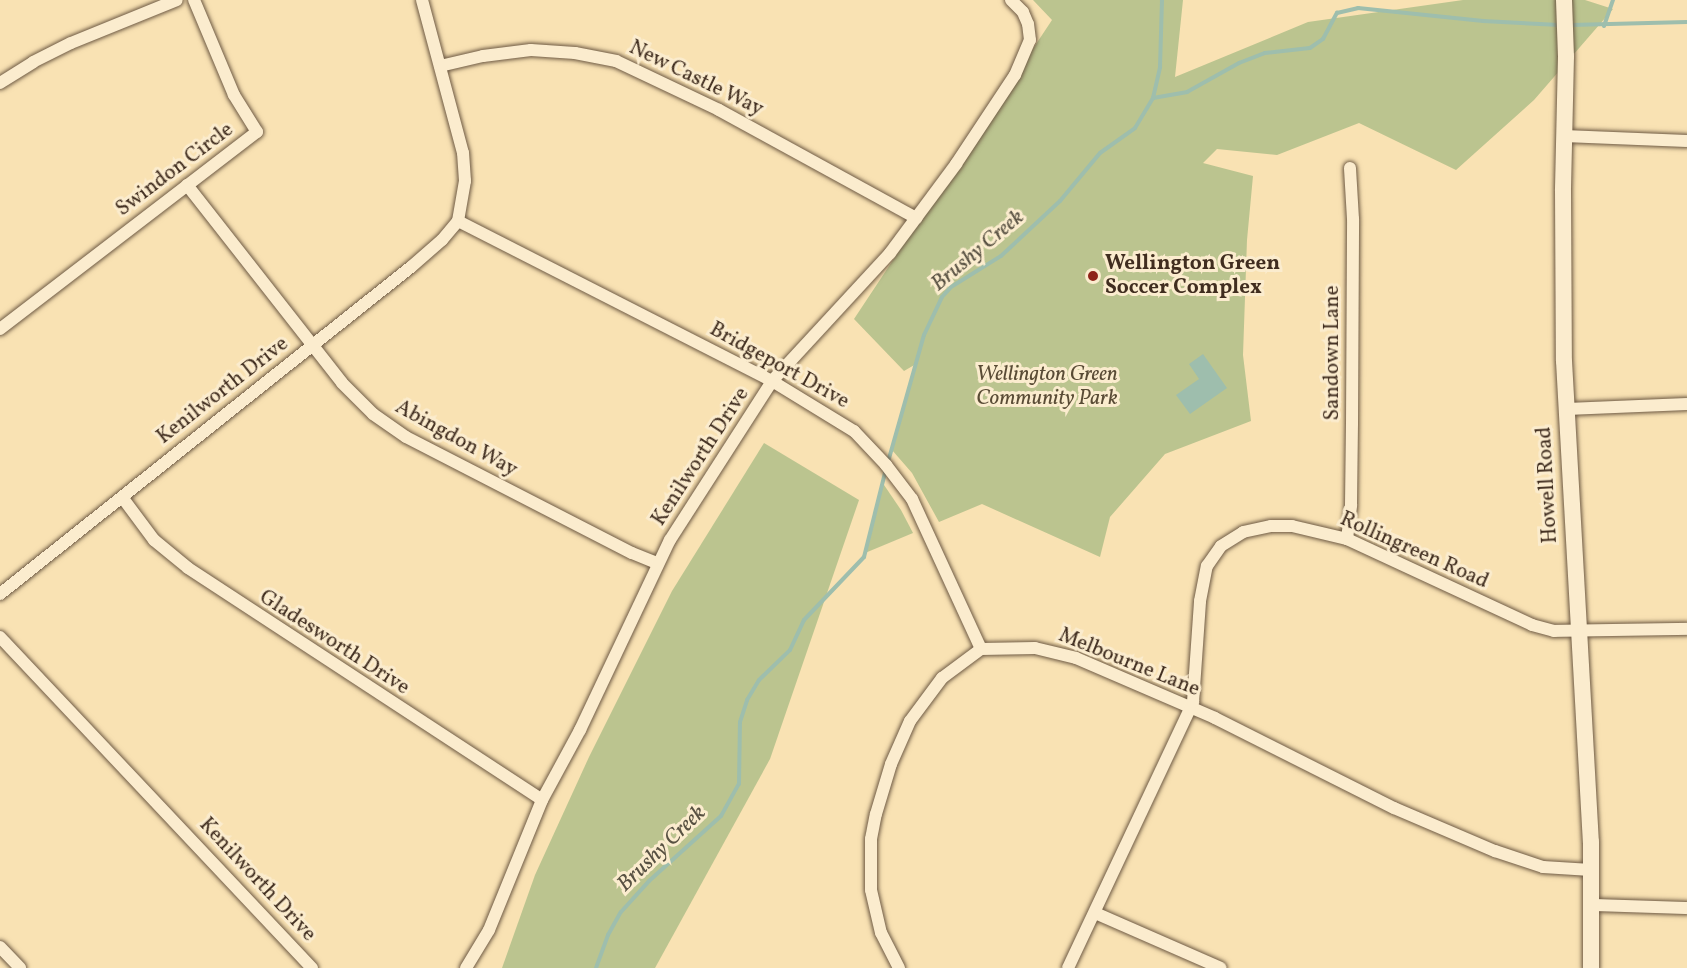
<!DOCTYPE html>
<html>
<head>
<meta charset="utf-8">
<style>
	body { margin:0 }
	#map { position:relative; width:1687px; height:968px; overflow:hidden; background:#f9e2b3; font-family:Vollkorn,serif }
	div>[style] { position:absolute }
	.green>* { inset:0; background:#bbc48f }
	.water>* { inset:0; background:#9ebead }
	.stream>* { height:4px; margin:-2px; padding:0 2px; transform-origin:2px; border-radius:2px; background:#9ebead }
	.roads { filter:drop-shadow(0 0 2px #6e5a44) drop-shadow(0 0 2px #6e5a44) }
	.street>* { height:12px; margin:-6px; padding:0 6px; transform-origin:6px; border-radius:6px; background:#fbecce }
	.secondary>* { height:16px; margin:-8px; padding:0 8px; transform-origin:8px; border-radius:8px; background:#fbecce }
	.dots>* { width:16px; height:16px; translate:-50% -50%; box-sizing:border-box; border:3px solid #fbecce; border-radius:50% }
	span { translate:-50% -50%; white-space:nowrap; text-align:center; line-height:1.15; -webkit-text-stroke:6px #fbecce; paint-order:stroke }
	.street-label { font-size:21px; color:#402d1f }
	.poi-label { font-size:21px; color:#402d1f; font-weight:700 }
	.left { translate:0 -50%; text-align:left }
	.park-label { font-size:21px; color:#594b35; font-style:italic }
	.water-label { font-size:22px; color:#585142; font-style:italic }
</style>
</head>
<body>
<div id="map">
	<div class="green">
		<div style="clip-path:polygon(1033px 0,1183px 0,1175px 77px,1308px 22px,1463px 0,1585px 0,1613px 9px,1534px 100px,1456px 170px,1359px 123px,1277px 155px,1217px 149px,1203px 163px,1253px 176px,1247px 240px,1243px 355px,1251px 421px,1165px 454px,1110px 517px,1100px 557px,982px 504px,939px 522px,912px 473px,892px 450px,916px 364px,904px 371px,854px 319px,1052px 20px)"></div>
		<div style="clip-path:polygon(764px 443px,859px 500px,770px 759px,655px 968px,502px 968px,535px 875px,589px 757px,672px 591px)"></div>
		<div style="clip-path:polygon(882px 482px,901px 510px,913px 533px,865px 553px)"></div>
	</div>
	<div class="water">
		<div style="clip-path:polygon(1203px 354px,1227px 388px,1190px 414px,1176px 395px,1199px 379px,1189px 364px)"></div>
	</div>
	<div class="stream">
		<div style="left:1571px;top:25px;width:116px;rotate:-1.5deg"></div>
		<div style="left:1604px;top:26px;width:28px;rotate:-71deg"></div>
		<div style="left:1153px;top:98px;width:35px;rotate:-10deg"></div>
		<div style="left:1187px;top:92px;width:60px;rotate:-29.1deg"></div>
		<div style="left:1239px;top:63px;width:28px;rotate:-21deg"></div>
		<div style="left:1265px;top:53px;width:45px;rotate:-6.3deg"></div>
		<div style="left:1310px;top:48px;width:16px;rotate:-35deg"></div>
		<div style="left:1323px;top:39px;width:30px;rotate:-62deg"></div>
		<div style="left:1337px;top:13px;width:22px;rotate:-13deg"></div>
		<div style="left:1358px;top:8px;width:126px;rotate:5.9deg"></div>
		<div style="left:1483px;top:21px;width:77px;rotate:3deg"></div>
		<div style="left:888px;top:462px;width:132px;rotate:-74.2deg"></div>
		<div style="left:924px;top:335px;width:42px;rotate:-64.7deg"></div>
		<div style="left:942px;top:297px;width:13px;rotate:-48deg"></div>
		<div style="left:951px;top:287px;width:59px;rotate:-31.8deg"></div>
		<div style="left:1001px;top:256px;width:81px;rotate:-43deg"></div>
		<div style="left:1060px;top:201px;width:62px;rotate:-50.2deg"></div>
		<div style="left:1100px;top:153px;width:43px;rotate:-35.5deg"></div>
		<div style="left:1135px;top:128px;width:35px;rotate:-59deg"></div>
		<div style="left:1153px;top:98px;width:32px;rotate:-77deg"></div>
		<div style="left:1160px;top:67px;width:67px;rotate:-88.3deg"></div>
		<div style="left:596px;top:968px;width:35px;rotate:-70deg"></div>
		<div style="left:608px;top:935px;width:26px;rotate:-61deg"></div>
		<div style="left:621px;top:912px;width:42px;rotate:-47.9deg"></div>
		<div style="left:649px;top:881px;width:97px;rotate:-42.1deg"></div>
		<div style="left:721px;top:816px;width:37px;rotate:-61deg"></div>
		<div style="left:739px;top:784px;width:62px;rotate:-89.1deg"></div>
		<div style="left:740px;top:722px;width:23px;rotate:-72deg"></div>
		<div style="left:747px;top:700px;width:23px;rotate:-59deg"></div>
		<div style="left:759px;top:680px;width:43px;rotate:-44.1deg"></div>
		<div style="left:790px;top:650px;width:33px;rotate:-65deg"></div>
		<div style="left:804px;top:620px;width:87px;rotate:-46.4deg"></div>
		<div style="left:864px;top:557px;width:91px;rotate:-76deg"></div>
	</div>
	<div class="roads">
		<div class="street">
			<div style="left:440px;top:66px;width:44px;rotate:-13.1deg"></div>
			<div style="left:483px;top:56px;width:48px;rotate:-7.1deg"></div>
			<div style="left:531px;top:50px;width:44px;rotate:3.9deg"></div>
			<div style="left:575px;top:53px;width:42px;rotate:11deg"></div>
			<div style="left:616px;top:61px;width:114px;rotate:25.4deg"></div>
			<div style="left:719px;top:110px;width:225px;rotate:28.7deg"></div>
			<div style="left:0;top:83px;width:39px;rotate:-32deg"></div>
			<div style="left:33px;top:62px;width:42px;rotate:-26.6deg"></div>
			<div style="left:71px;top:43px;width:114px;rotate:-22.1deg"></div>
			<div style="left:1564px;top:136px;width:123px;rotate:2.3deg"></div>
			<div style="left:187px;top:185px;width:251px;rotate:51.9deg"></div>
			<div style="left:342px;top:383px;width:44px;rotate:45deg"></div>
			<div style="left:373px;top:414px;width:40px;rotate:34.9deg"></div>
			<div style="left:406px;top:437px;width:254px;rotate:27.2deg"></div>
			<div style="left:632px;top:553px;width:27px;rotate:22deg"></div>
			<div style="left:458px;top:221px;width:352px;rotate:27deg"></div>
			<div style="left:772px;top:381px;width:96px;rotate:31.4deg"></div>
			<div style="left:854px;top:431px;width:47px;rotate:46.7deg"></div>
			<div style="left:886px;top:465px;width:43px;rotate:52.6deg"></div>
			<div style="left:912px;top:499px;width:165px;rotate:65.3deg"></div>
			<div style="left:0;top:329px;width:324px;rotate:-37.5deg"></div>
			<div style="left:257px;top:132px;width:44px;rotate:-121.9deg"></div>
			<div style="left:234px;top:95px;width:103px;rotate:-112.8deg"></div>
			<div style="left:1567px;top:409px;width:120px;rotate:-2.4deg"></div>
			<div style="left:122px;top:497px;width:54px;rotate:53.3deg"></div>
			<div style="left:154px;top:540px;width:44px;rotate:39.5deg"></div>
			<div style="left:188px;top:568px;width:423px;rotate:33.2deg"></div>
			<div style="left:1347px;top:539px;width:34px;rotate:-83deg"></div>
			<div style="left:1351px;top:505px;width:81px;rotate:-89.3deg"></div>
			<div style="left:1352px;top:424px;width:205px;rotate:-89.7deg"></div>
			<div style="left:1353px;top:219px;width:51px;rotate:-93.4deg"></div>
			<div style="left:0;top:594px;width:525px;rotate:-38.51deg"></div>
			<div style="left:411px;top:267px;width:41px;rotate:-41.1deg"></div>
			<div style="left:442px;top:240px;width:25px;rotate:-50deg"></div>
			<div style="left:458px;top:221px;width:41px;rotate:-80.1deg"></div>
			<div style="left:465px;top:181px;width:28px;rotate:-94deg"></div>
			<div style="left:463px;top:153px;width:158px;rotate:-105deg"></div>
			<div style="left:0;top:637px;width:455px;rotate:46.7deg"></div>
			<div style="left:1593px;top:905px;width:94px;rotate:1.8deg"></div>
			<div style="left:1095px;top:913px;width:137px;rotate:23.6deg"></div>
			<div style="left:0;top:947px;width:29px;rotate:46deg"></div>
			<div style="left:466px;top:968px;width:44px;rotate:-58.8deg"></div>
			<div style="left:489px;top:930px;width:140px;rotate:-67.8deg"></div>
			<div style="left:542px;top:800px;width:80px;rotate:-61.5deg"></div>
			<div style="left:580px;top:730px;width:210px;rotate:-64.7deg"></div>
			<div style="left:670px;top:540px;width:189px;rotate:-57.3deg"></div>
			<div style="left:772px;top:381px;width:174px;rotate:-47.3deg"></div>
			<div style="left:890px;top:253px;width:111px;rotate:-53.4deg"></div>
			<div style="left:956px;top:164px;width:107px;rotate:-56.5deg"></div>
			<div style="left:1015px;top:75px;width:38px;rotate:-67deg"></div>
			<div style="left:1030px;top:40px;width:16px;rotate:-97deg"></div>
			<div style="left:1028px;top:24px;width:13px;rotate:-113deg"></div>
			<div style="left:1023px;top:12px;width:17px;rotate:-135deg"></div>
			<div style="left:899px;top:968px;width:39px;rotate:-117deg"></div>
			<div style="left:881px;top:933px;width:44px;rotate:-103.1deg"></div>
			<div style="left:871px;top:890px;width:51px;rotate:-90deg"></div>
			<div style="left:871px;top:839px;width:25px;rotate:-79deg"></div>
			<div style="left:876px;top:814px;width:52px;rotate:-73.3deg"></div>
			<div style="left:891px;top:764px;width:47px;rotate:-66.2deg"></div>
			<div style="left:910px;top:721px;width:54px;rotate:-53.3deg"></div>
			<div style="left:942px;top:678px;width:49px;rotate:-36.6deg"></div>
			<div style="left:981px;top:649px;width:54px;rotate:-1.1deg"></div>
			<div style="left:1035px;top:648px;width:42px;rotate:13.7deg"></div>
			<div style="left:1076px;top:658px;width:151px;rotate:23.3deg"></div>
			<div style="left:1215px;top:718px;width:200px;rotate:26.7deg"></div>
			<div style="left:1394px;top:808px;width:110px;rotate:23.1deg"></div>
			<div style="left:1495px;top:851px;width:51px;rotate:18.4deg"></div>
			<div style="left:1543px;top:867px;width:48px;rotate:3.6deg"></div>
			<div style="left:1068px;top:968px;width:294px;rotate:-64.8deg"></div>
			<div style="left:1193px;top:702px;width:101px;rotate:-86deg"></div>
			<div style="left:1200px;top:601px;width:36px;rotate:-79deg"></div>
			<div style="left:1207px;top:566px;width:24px;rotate:-55deg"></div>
			<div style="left:1221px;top:546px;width:26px;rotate:-32deg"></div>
			<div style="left:1243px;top:532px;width:29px;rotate:-12deg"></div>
			<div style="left:1271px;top:526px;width:21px"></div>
			<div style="left:1292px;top:526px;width:57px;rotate:13.3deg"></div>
			<div style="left:1347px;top:539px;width:204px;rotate:24.9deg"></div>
			<div style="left:1532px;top:625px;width:23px;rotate:15deg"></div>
			<div style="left:1554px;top:631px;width:133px;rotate:-0.9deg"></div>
		</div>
		<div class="secondary">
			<div style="left:1564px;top:0;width:56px;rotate:88deg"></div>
			<div style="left:1566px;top:56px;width:135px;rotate:91.3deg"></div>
			<div style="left:1563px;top:191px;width:170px;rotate:89.7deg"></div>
			<div style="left:1564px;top:361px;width:482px;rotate:86.8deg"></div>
			<div style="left:1591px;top:842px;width:126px;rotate:90deg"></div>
		</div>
	</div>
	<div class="dots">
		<div style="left:1093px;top:276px;background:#8f2418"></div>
	</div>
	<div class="street-label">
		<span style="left:696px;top:79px;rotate:26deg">New Castle Way</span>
		<span style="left:175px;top:170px;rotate:-37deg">Swindon Circle</span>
		<span style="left:1333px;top:353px;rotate:-90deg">Sandown Lane</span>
		<span style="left:779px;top:366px;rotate:29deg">Bridgeport Drive</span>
		<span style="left:223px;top:391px;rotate:-38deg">Kenilworth Drive</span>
		<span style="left:456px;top:439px;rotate:29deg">Abingdon Way</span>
		<span style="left:701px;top:457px;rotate:-57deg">Kenilworth Drive</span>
		<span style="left:1548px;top:485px;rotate:-93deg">Howell Road</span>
		<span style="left:1414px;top:551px;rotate:24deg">Rollingreen Road</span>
		<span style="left:334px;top:643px;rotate:33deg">Gladesworth Drive</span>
		<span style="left:1129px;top:663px;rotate:22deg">Melbourne Lane</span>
		<span style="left:257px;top:880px;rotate:47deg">Kenilworth Drive</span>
	</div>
	<div class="poi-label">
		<span class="left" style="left:1105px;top:276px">Wellington Green<br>Soccer Complex</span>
	</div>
	<div class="park-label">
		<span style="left:1047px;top:387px">Wellington Green<br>Community Park</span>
	</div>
	<div class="water-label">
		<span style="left:978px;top:251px;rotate:-40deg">Brushy Creek</span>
		<span style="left:662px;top:849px;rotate:-44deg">Brushy Creek</span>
	</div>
</div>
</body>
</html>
